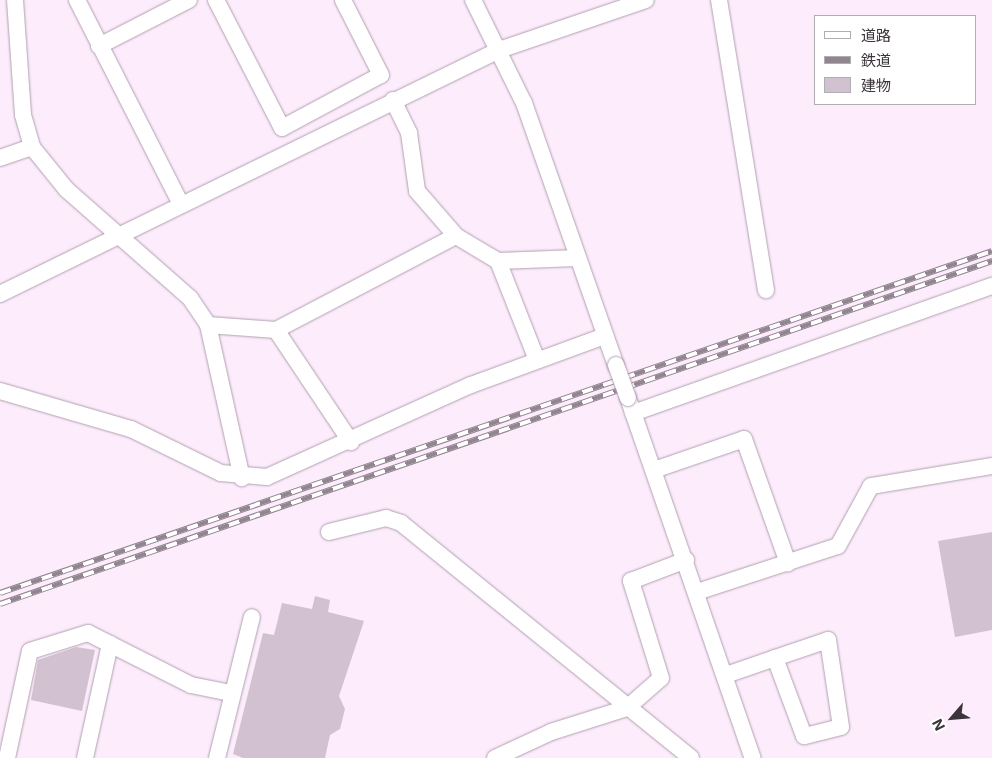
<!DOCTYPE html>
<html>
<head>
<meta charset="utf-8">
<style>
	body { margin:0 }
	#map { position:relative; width:992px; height:758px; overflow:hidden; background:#fdecfc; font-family:Inter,"Noto Sans JP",sans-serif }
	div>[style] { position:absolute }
	.building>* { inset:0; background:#d2c2d1 }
	.roads { filter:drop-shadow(0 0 1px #b0a0b0) drop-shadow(0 0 1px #b0a0b0) }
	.minor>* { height:16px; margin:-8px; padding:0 8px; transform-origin:8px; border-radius:8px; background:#fff }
	.rail>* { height:5.5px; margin-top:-2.75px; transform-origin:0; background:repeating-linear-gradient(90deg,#fff 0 11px,#918590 0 22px); box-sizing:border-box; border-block:1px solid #918590 }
	.bridges { filter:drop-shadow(0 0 1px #b0a0b0) drop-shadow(0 0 1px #b0a0b0) }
	.minor-bridge>* { height:16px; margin:-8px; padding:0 8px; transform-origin:8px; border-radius:8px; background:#fff }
	span { translate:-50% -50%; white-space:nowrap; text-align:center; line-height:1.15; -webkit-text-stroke:4px #fff; paint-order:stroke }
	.legend { position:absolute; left:814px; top:15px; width:162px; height:90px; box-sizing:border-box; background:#fff; border:1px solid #b1aeb1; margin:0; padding:6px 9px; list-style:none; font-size:15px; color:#3b343b }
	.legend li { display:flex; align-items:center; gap:10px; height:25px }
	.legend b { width:25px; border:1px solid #b1aeb1 }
	.north { position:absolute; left:927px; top:693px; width:50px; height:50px; -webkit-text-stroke:4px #fff; paint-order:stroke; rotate:243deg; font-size:14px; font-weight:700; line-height:20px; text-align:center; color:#3b343b }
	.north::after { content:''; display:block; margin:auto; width:18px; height:22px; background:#3b343b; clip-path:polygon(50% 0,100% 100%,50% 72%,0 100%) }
</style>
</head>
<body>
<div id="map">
	<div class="building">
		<div style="clip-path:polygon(992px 532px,992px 630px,955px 637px,938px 541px)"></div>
		<div style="clip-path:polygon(315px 596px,330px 600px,328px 612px,364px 621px,339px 696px,345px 709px,340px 729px,330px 735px,325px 758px,243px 758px,233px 754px,263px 633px,274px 635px,282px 603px,312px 609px)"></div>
		<div style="clip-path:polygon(76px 647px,95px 650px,82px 711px,31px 700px,38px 660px)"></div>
	</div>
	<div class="roads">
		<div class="minor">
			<div style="left:15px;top:0;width:115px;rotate:86deg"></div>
			<div style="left:23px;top:115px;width:33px;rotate:74deg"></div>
			<div style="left:32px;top:147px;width:55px;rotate:50.9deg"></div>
			<div style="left:67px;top:190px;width:164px;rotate:41.3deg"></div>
			<div style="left:190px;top:298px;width:32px;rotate:56deg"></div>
			<div style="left:208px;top:325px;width:157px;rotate:77.5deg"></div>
			<div style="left:77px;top:0;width:229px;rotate:63deg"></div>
			<div style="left:216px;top:0;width:144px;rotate:62.7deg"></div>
			<div style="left:282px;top:128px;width:112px;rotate:-28.2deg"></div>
			<div style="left:381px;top:75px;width:84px;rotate:-116.9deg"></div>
			<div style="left:473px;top:0;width:115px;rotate:63.7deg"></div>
			<div style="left:524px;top:103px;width:278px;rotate:70.7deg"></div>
			<div style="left:719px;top:0;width:294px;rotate:80.8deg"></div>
			<div style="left:99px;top:46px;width:101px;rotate:-27.1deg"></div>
			<div style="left:393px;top:100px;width:37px;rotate:64deg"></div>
			<div style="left:409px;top:133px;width:59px;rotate:82.1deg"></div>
			<div style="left:417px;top:191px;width:60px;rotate:49.1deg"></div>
			<div style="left:456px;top:236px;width:49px;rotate:30.8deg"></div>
			<div style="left:498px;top:261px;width:80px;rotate:-2.1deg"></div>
			<div style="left:0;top:158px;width:34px;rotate:-19deg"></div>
			<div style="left:498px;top:261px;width:106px;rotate:68.5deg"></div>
			<div style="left:0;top:294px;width:555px;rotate:-26.06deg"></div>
			<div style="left:499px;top:50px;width:155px;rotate:-18.8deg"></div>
			<div style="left:208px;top:325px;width:68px;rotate:4.2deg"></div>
			<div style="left:276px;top:330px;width:135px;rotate:56.2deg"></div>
			<div style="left:276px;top:330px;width:203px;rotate:-27.6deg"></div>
			<div style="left:0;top:391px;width:136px;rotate:16.2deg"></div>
			<div style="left:131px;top:429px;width:100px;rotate:26.1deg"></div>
			<div style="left:221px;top:473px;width:46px;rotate:5deg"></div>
			<div style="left:267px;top:477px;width:224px;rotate:-24.3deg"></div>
			<div style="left:471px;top:385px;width:143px;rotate:-20.1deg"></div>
			<div style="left:628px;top:398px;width:381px;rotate:70.9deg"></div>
			<div style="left:633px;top:413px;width:381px;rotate:-19.5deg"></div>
			<div style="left:654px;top:470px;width:95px;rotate:-19deg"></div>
			<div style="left:744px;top:439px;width:132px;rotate:70.5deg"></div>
			<div style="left:329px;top:532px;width:59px;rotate:-13.8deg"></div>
			<div style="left:386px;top:518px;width:16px;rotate:18deg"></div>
			<div style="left:401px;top:523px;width:373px;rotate:39deg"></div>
			<div style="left:697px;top:592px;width:148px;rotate:-18.1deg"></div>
			<div style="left:838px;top:546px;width:68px;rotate:-61.2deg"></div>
			<div style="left:871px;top:486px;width:123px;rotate:-9.4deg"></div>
			<div style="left:726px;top:675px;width:52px;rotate:-19.1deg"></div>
			<div style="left:775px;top:658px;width:56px;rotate:-18.8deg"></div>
			<div style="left:828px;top:640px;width:88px;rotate:81.5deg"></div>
			<div style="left:841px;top:727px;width:38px;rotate:166deg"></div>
			<div style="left:804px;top:736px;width:83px;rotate:-110.4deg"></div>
			<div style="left:7px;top:758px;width:109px;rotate:-77.9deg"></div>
			<div style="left:30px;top:651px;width:61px;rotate:-17.2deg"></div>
			<div style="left:88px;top:633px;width:115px;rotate:26.8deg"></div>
			<div style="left:191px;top:685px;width:41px;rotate:11.3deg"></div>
			<div style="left:85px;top:758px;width:117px;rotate:-77.6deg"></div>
			<div style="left:217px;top:758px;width:145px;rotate:-76.1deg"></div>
			<div style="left:495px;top:758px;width:62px;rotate:-24.9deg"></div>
			<div style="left:551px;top:732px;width:80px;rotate:-17.5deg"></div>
			<div style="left:627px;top:708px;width:45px;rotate:-41.4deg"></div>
			<div style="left:661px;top:678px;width:102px;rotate:-107.2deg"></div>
			<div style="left:631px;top:581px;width:59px;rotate:-20.9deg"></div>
		</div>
	</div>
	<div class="rail">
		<div style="left:0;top:593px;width:1049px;rotate:-19.02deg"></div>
		<div style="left:0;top:604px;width:1050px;rotate:-19.07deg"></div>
	</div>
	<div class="bridges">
		<div class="minor-bridge">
			<div style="left:616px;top:365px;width:35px;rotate:70deg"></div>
		</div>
	</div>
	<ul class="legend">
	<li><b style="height:6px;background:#fff"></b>道路</li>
	<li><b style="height:6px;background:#918590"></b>鉄道</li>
	<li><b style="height:14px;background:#d2c2d1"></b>建物</li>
	</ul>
	<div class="north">N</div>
</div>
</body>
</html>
